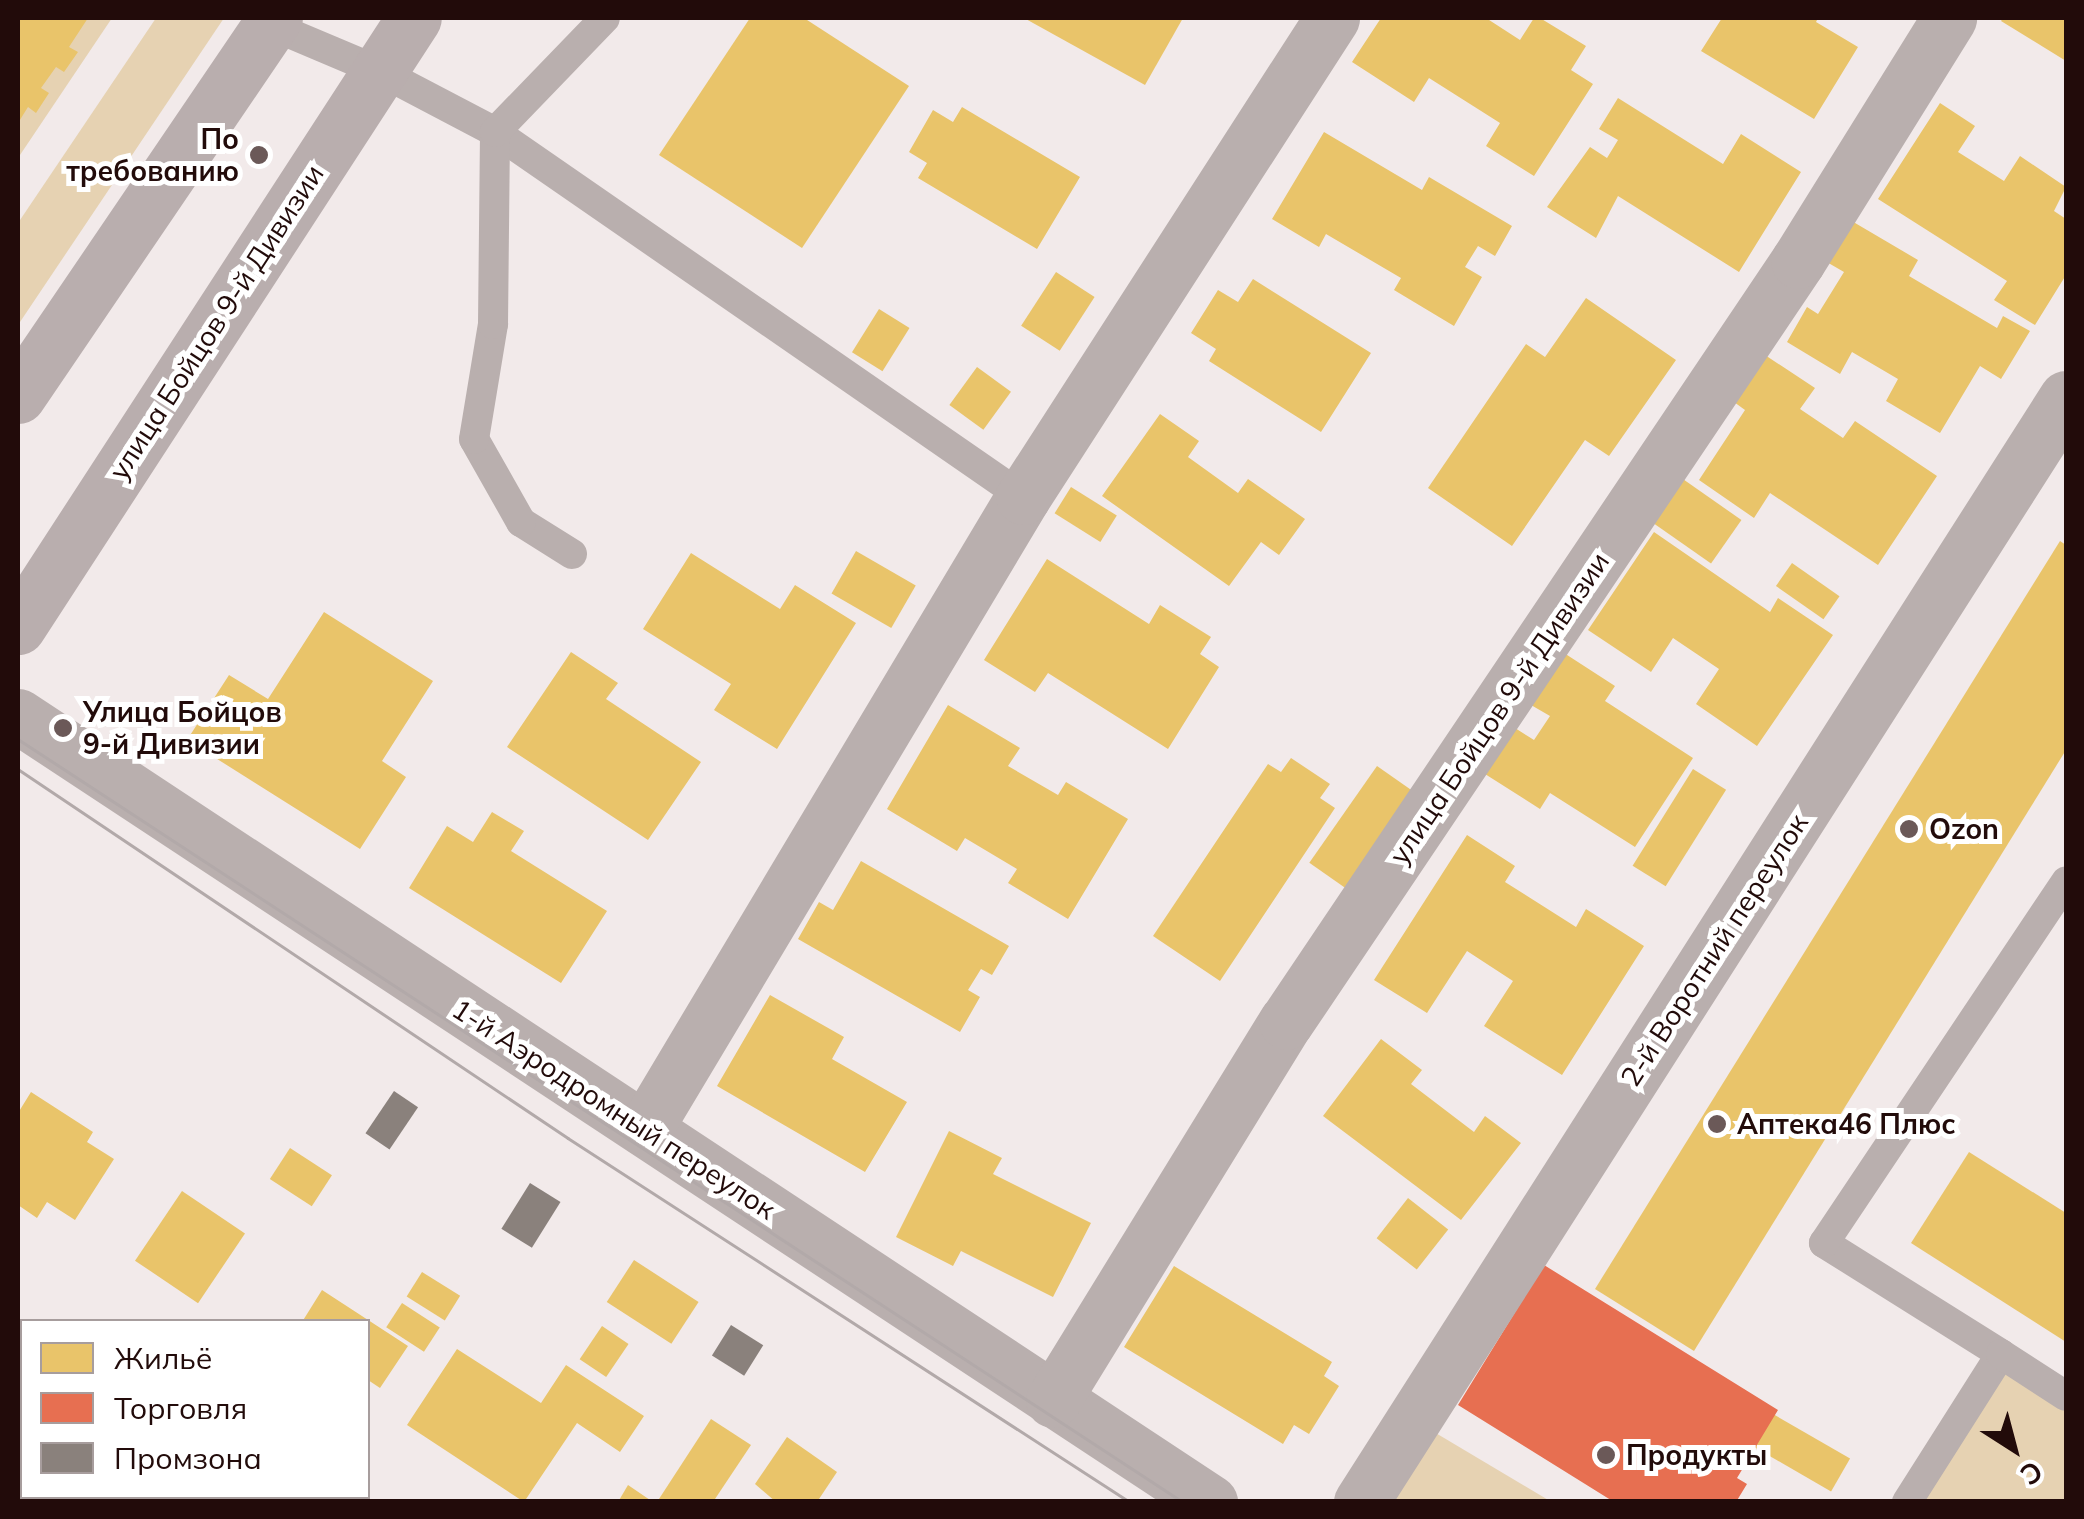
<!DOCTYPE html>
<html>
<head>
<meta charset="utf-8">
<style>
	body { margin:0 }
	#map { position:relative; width:2084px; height:1519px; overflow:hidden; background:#f2eaea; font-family:Mulish,sans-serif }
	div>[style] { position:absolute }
	.green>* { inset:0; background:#e6d2b2 }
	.homes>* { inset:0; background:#e9c46a; transform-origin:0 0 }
	.shops>* { inset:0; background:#e76f51 }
	.industry>* { inset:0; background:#8a817c; transform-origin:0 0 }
	.service>* { height:30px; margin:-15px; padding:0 15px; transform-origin:15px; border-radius:15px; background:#b9afae }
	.minor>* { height:55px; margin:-27.5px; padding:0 27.5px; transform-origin:27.5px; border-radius:27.5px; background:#b9afae }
	.tertiary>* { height:55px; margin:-27.5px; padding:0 27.5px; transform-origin:27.5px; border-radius:27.5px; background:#b9afae }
	.secondary>* { height:55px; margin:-27.5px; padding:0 27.5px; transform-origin:27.5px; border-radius:27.5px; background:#b9aeae }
	.tram>* { height:2.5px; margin:-1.25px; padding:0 1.25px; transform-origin:1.25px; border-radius:1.25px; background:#b2a9a9 }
	.dots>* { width:28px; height:28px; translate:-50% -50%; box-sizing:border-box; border:5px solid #fff; border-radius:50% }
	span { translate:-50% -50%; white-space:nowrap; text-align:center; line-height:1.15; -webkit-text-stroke:10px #fff; paint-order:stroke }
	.poi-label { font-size:28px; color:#220b0a; font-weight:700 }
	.right { translate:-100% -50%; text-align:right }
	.left { translate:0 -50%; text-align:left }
	.street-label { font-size:28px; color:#220b0a }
	.frame { position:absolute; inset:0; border:20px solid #220b0a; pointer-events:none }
	.legend { position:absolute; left:20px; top:1319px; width:350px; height:180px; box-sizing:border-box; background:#fff; border:2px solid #a79d9d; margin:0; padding:12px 18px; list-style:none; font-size:30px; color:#220b0a }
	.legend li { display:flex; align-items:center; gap:20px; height:50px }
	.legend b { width:50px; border:2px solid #a79d9d }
	.north { position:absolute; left:1964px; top:1399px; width:100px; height:100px; -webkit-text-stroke:8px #fff; paint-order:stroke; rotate:144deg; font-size:28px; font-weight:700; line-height:40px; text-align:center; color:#220b0a }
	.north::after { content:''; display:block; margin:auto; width:35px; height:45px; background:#220b0a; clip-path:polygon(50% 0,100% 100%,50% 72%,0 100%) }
</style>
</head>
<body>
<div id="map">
	<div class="green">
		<div style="clip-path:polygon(81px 18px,112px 18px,18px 158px,18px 110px)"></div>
		<div style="clip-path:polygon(156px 18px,224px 18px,18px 325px,18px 223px)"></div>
		<div style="clip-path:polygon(2001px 1354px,2066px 1396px,2066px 1501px,1907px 1502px)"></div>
		<div style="clip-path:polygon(1429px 1429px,1550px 1501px,1385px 1502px)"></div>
	</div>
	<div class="homes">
		<div style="clip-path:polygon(18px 18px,88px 18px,69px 47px,78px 52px,64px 72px,56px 67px,41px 88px,49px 93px,36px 113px,28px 107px,18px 123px)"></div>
		<div style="clip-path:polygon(750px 18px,804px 18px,909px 86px,802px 248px,659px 155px)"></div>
		<div style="clip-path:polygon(1024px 18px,1183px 18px,1145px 85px)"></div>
		<div style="clip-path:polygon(1381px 18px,1486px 18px,1520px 40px,1534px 18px,1540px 18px,1586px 46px,1571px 70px,1593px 84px,1534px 176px,1486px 146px,1500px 123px,1429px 78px,1414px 102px,1352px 62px)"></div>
		<div style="clip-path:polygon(1722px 18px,1818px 18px,1816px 22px,1858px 47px,1814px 119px,1701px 51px)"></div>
		<div style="clip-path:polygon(2003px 18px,2066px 18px,2066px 61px,2001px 21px)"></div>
		<div style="clip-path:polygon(1618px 98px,1723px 164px,1741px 134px,1801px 172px,1739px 272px,1618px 196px,1596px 238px,1547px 207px,1590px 147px,1607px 158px,1618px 140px,1599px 129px)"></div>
		<div style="clip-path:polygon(1940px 103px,1975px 126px,1958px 152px,2004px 181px,2020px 156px,2066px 187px,2054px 211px,2066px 219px,2066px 275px,2035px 325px,1994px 300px,2007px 281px,1878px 199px)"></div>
		<div style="clip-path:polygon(962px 107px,1080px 177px,1037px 249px,918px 178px,927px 163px,909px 152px,933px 110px,953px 122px)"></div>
		<div style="clip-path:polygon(1324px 132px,1422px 190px,1429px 177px,1512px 226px,1495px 256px,1478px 246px,1465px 267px,1482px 277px,1454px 326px,1394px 290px,1401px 278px,1326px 234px,1319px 247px,1272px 219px)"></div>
		<div style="clip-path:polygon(1850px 220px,1918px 260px,1909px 276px,1997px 328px,2003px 316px,2030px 331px,2001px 379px,1980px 366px,1940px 433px,1886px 401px,1898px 379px,1852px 352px,1840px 374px,1787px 342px,1807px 307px,1818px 314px,1844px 272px,1825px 261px)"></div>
		<div style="left:1056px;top:272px;width:46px;height:64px;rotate:33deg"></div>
		<div style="clip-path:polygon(1253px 279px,1371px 353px,1321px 432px,1209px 361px,1216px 349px,1191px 333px,1218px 290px,1238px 302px)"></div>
		<div style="clip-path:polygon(1586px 298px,1676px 360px,1609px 456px,1585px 440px,1512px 546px,1428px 488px,1526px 344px,1545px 357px)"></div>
		<div style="left:879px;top:309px;width:36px;height:51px;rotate:32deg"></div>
		<div style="clip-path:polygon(1765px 355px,1815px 388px,1800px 409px,1843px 438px,1855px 421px,1937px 476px,1878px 565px,1770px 493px,1754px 518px,1699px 480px,1745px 410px,1734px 402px)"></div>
		<div style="left:977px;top:367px;width:42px;height:47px;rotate:36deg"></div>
		<div style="clip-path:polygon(1160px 414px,1199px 441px,1188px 457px,1238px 493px,1248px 479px,1305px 519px,1279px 555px,1261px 542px,1229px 586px,1102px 496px)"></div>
		<div style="left:1680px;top:477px;width:75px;height:53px;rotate:35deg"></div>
		<div style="left:1071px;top:487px;width:54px;height:31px;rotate:32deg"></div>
		<div style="clip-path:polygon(1654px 532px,1770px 612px,1778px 598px,1833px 635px,1757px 746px,1696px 704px,1719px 669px,1673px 638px,1651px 672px,1588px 630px)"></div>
		<div style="clip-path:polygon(2060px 541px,2066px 545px,2066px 750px,1694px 1351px,1595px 1289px)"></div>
		<div style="left:856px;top:551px;width:69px;height:49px;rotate:30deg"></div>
		<div style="clip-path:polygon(691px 553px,780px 609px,795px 585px,856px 623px,777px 749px,714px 710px,731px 684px,643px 629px)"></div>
		<div style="clip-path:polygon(1047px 559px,1149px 624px,1160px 605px,1211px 637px,1200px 654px,1219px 667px,1168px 749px,1048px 673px,1035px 692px,984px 660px)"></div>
		<div style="left:1792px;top:563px;width:58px;height:28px;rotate:35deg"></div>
		<div style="clip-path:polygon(324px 612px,433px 681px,382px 761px,406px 777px,360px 849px,187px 740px,229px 675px,268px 699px)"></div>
		<div style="clip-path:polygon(571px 652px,618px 683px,606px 699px,701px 762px,648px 840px,507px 747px)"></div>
		<div style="clip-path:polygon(1564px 653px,1615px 686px,1605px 701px,1693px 758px,1635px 847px,1550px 793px,1540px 809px,1485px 774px,1515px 728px,1534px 740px,1550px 716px,1531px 705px)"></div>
		<div style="clip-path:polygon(948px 705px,1020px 748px,1008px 766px,1058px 795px,1066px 782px,1128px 819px,1068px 919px,1008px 883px,1017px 869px,965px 838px,957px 851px,887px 809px)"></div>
		<div style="clip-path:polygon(1291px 758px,1330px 784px,1320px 798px,1335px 808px,1220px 981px,1153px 936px,1268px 764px,1281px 772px)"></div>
		<div style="left:1377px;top:766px;width:51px;height:118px;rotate:35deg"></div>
		<div style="left:1693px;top:769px;width:39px;height:114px;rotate:32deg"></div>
		<div style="clip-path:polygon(492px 812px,524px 831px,511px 851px,607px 911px,561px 983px,409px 888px,447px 826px,473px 842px)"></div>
		<div style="clip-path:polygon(1467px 835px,1515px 866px,1505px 882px,1576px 927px,1586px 909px,1644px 946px,1562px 1075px,1484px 1026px,1513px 981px,1467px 951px,1427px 1013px,1374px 980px)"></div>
		<div style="clip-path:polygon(861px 861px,1009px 946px,992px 975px,981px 969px,968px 990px,980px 997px,960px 1032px,798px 939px,819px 902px,833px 910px)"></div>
		<div style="clip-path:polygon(770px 995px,844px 1037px,832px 1059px,907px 1102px,865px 1172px,717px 1086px)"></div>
		<div style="clip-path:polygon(1381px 1039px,1422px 1070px,1411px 1084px,1474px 1132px,1485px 1116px,1521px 1143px,1461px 1220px,1323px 1116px)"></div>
		<div style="clip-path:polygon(31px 1092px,93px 1132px,87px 1142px,114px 1159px,75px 1220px,47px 1202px,37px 1218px,18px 1205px,18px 1113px)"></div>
		<div style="clip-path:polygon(949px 1131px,1002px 1158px,993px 1174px,1091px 1223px,1053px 1297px,961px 1251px,953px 1266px,896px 1237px)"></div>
		<div style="left:290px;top:1148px;width:50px;height:37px;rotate:33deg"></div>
		<div style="clip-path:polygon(1969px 1152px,2066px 1213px,2066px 1342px,1911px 1243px)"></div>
		<div style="left:182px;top:1191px;width:76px;height:84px;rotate:34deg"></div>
		<div style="left:1408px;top:1198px;width:51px;height:51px;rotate:38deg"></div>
		<div style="left:634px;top:1260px;width:77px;height:50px;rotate:33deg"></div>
		<div style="clip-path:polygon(1174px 1266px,1332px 1362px,1324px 1376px,1339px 1386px,1309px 1434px,1294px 1425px,1283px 1444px,1124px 1347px)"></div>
		<div style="left:422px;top:1272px;width:45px;height:29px;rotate:32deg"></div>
		<div style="clip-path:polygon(322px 1290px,408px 1346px,380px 1388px,368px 1380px,368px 1322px,302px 1322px)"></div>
		<div style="left:402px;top:1303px;width:45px;height:29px;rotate:33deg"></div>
		<div style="left:602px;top:1326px;width:32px;height:40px;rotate:34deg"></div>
		<div style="clip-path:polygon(457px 1349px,541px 1403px,566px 1365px,644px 1416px,620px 1452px,577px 1423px,524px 1502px,407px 1425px)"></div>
		<div style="left:1773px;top:1414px;width:89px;height:38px;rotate:30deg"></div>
		<div style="clip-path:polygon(711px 1419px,751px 1445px,713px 1502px,657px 1502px)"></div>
		<div style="clip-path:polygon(787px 1437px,837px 1472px,817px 1502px,776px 1502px,755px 1484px)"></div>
		<div style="clip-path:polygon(628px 1485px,653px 1502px,618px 1502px)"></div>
	</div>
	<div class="shops">
		<div style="clip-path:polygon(1544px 1265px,1778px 1410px,1737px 1478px,1747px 1484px,1736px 1502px,1614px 1502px,1458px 1405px)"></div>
	</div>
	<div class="industry">
		<div style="left:394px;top:1091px;width:29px;height:51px;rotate:34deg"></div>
		<div style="left:530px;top:1183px;width:36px;height:54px;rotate:32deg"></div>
		<div style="left:731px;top:1325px;width:38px;height:36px;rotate:32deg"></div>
	</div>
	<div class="service">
		<div style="left:270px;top:25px;width:118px;rotate:22.9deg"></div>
		<div style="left:379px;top:71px;width:131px;rotate:27.7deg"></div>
		<div style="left:495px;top:132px;width:642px;rotate:34.66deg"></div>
		<div style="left:572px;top:554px;width:60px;rotate:-147.9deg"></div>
		<div style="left:521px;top:522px;width:95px;rotate:-119.5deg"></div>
		<div style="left:474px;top:439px;width:117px;rotate:-80.6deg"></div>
		<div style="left:493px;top:324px;width:192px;rotate:-89.4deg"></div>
		<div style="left:495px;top:132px;width:158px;rotate:-46deg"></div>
		<div style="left:2001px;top:1354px;width:209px;rotate:-147.9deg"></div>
		<div style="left:1824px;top:1243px;width:435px;rotate:-56.2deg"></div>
		<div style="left:1907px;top:1502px;width:175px;rotate:-57.6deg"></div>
		<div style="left:2001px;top:1354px;width:77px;rotate:32.9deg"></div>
	</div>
	<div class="minor">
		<div style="left:18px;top:716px;width:1428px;rotate:33.4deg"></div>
		<div style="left:645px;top:1129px;width:736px;rotate:-59.12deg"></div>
		<div style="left:1023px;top:497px;width:570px;rotate:-57.17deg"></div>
		<div style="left:1053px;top:1400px;width:444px;rotate:-58.4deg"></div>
		<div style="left:1286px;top:1022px;width:917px;rotate:-56.07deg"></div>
		<div style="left:1798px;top:261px;width:286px;rotate:-58.1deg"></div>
		<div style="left:1361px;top:1502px;width:1310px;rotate:-57.44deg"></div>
	</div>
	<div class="tertiary">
		<div style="left:18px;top:1446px;width:5px;rotate:37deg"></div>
		<div style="left:98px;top:1496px;width:10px;rotate:37deg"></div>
	</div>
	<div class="secondary">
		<div style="left:18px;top:396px;width:457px;rotate:-55.8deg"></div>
		<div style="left:18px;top:627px;width:726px;rotate:-56.97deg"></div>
	</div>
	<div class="tram">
		<div style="left:18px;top:739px;width:1393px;rotate:33.22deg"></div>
		<div style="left:18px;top:769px;width:662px;rotate:33.86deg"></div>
		<div style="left:568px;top:1138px;width:670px;rotate:32.93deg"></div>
	</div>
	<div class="dots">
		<div style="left:259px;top:155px;background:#6b5958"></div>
		<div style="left:63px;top:728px;background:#6b5958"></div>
		<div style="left:1909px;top:829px;background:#6b5958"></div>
		<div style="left:1717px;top:1124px;background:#6b5958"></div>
		<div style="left:1606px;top:1455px;background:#6b5958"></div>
	</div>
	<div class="poi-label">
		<span class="right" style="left:239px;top:155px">По<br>требованию</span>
		<span class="left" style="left:83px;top:728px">Улица Бойцов<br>9-й Дивизии</span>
		<span class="left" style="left:1929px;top:829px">Ozon</span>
		<span class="left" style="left:1737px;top:1124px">Аптека46 Плюс</span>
		<span class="left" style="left:1626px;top:1455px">Продукты</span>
	</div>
	<div class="street-label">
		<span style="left:216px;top:322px;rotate:-57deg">улица Бойцов 9-й Дивизии</span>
		<span style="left:1499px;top:708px;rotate:-56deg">улица Бойцов 9-й Дивизии</span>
		<span style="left:1714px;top:950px;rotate:-57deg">2-й Воротний переулок</span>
		<span style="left:614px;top:1109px;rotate:33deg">1-й Аэродромный переулок</span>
	</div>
	<div class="frame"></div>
	<ul class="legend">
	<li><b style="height:28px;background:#e9c46a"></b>Жильё</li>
	<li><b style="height:28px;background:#e76f51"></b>Торговля</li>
	<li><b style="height:28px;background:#8a817c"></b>Промзона</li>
	</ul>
	<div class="north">С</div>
</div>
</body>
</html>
